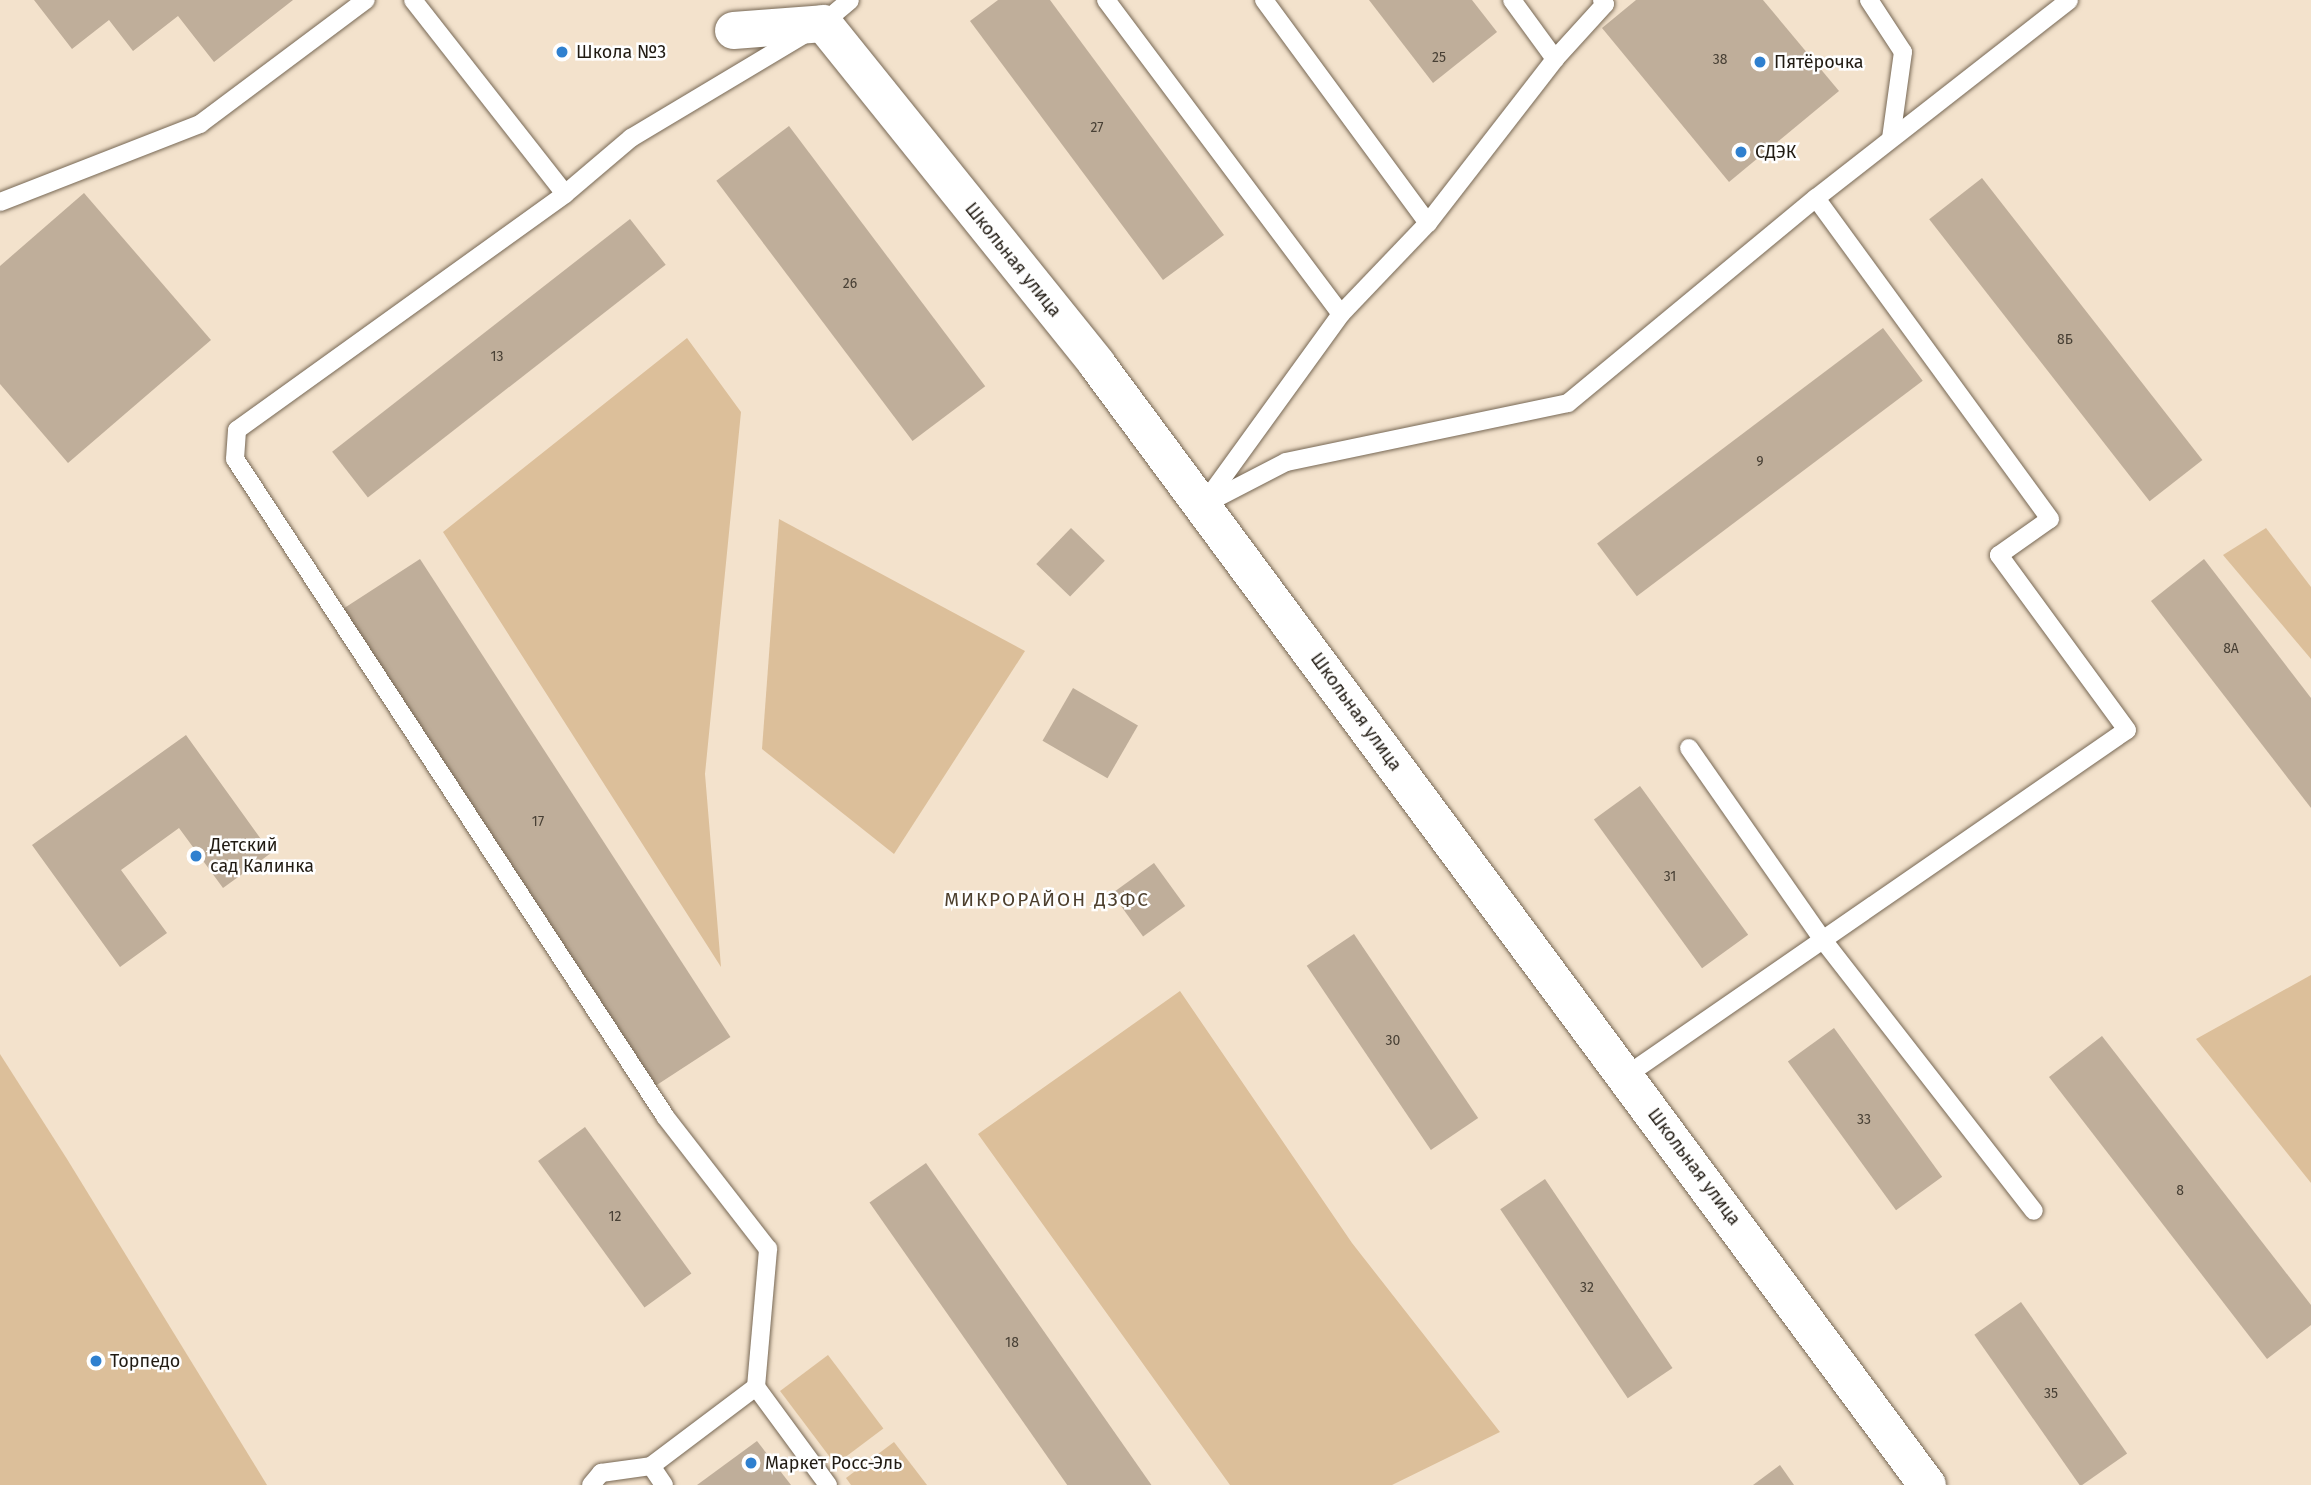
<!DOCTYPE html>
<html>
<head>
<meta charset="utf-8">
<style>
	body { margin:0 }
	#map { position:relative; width:2311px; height:1485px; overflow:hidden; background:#f3e2cc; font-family:"Fira Sans",sans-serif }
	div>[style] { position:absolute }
	.green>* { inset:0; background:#dcbf9a; transform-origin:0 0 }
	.building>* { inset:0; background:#bfae9a; transform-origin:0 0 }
	.roads { filter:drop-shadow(0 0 2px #776855) drop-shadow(0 0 2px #776855) }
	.lane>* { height:18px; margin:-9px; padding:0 9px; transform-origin:9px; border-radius:9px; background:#fff }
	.street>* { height:37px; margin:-18.5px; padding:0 18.5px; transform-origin:18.5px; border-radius:18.5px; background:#fff }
	.dots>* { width:19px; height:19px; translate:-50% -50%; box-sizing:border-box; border:4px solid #fff; border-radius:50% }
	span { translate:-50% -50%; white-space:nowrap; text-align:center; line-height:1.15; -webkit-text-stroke:5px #fff; paint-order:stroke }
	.number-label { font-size:14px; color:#484035 }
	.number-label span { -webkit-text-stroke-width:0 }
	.poi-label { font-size:18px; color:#211b13 }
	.left { translate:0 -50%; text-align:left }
	.street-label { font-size:18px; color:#211b13 }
	.neighbourhood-label { font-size:19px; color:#4d3f2d; letter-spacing:2px }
</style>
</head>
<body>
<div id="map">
	<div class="green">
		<div style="clip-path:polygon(687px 338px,741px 412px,705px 774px,721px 967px,443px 532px)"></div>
		<div style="clip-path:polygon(779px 519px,1025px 651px,894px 854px,762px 749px)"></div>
		<div style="clip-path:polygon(2266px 528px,2311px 587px,2311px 659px,2223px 555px)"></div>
		<div style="clip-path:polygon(2311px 975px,2311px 1183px,2196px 1039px)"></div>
		<div style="clip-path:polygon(1180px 991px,1352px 1243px,1500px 1432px,1392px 1485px,1230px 1485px,978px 1134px)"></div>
		<div style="clip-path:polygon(0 1054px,67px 1159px,267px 1485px,0 1485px)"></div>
		<div style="left:828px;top:1355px;width:92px;height:60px;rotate:53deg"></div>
		<div style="clip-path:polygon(894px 1442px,927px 1485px,851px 1485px,846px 1478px)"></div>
	</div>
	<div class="building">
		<div style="clip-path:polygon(34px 0,293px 0,214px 62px,178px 16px,133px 51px,109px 20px,72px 49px)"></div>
		<div style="clip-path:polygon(998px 0,1050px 0,1224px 235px,1163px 280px,970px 21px)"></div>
		<div style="clip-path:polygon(1369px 0,1472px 0,1497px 32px,1433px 83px)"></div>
		<div style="clip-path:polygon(1636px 0,1763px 0,1839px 91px,1729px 182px,1602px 28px)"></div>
		<div style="left:789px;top:126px;width:326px;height:91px;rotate:53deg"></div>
		<div style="left:1982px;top:178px;width:358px;height:67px;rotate:52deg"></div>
		<div style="clip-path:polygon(84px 193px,211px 340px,68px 463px,0 384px,0 266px)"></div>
		<div style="left:630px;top:219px;width:58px;height:378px;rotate:52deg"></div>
		<div style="left:1883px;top:328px;width:66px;height:358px;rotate:53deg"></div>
		<div style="left:1071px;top:528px;width:47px;height:50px;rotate:44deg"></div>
		<div style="left:420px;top:559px;width:570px;height:92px;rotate:57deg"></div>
		<div style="clip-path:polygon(2204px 559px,2311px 698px,2311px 808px,2151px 601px)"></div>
		<div style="left:1073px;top:688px;width:75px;height:61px;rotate:30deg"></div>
		<div style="clip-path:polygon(186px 735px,271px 853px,223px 888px,179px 828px,121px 870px,167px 933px,120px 967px,32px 845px)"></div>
		<div style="left:1640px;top:786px;width:184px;height:57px;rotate:54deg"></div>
		<div style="left:1154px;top:863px;width:53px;height:52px;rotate:54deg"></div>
		<div style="left:1354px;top:934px;width:222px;height:57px;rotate:56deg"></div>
		<div style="left:1834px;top:1028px;width:184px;height:57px;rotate:54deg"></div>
		<div style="clip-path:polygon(2102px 1036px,2311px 1305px,2311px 1325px,2267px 1359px,2049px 1077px)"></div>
		<div style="left:585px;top:1127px;width:181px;height:58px;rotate:54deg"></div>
		<div style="left:926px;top:1163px;width:395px;height:69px;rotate:55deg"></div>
		<div style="left:1545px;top:1179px;width:228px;height:54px;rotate:56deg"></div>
		<div style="left:2021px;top:1302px;width:185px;height:57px;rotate:55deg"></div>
		<div style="clip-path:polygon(757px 1441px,791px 1485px,697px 1485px)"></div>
		<div style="clip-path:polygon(1780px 1465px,1794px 1485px,1753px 1485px)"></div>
	</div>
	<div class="roads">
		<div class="lane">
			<div style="left:413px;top:0;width:246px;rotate:51.9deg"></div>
			<div style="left:1106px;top:0;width:392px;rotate:53.2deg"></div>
			<div style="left:1264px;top:0;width:277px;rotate:53.7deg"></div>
			<div style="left:1512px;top:0;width:73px;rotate:53.9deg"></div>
			<div style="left:1869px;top:0;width:62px;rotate:56.8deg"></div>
			<div style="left:1903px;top:52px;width:87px;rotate:97.9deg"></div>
			<div style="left:0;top:202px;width:215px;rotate:-21.3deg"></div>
			<div style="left:200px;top:124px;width:207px;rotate:-36.8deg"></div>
			<div style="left:1205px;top:502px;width:232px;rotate:-54.1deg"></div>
			<div style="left:1341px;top:314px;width:126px;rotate:-46.3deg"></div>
			<div style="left:1428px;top:223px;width:207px;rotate:-52.2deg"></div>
			<div style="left:1555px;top:59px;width:74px;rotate:-47.7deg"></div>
			<div style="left:1605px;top:4px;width:5px;rotate:-127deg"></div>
			<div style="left:1203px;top:505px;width:93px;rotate:-27.4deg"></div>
			<div style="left:1286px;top:462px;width:288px;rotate:-11.8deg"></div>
			<div style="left:1568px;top:403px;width:322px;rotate:-39.6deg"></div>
			<div style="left:1816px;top:198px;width:321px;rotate:-38deg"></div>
			<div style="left:1689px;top:748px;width:234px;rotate:55.1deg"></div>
			<div style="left:1823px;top:940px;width:343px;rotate:52.1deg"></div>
			<div style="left:1627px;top:1075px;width:607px;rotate:-34.61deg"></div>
			<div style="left:2127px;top:730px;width:217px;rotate:-126.2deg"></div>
			<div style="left:1999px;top:555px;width:62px;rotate:-35.2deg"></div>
			<div style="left:2050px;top:519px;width:397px;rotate:-126.1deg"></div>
			<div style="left:591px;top:1485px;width:16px;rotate:-50deg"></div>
			<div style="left:601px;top:1473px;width:50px;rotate:-8deg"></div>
			<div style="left:664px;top:1485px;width:23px;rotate:-124deg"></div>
			<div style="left:651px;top:1466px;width:131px;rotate:-37deg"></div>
			<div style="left:828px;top:1485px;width:122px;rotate:-126.3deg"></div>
			<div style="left:756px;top:1387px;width:139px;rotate:-85deg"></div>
			<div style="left:768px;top:1249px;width:168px;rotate:-127.8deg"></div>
			<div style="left:665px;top:1116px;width:785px;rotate:-123.2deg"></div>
			<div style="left:235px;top:459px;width:29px;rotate:-86deg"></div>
			<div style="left:237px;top:430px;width:404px;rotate:-35.7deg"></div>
			<div style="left:565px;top:194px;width:87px;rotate:-40.3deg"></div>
			<div style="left:631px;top:138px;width:224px;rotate:-30.9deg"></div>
			<div style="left:823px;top:23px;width:35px;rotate:-40deg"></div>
		</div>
		<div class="street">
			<div style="left:733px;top:30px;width:90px;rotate:-4.4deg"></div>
			<div style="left:823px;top:23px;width:436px;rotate:51.2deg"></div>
			<div style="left:1096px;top:363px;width:1396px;rotate:53.47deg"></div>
		</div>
	</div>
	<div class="dots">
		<div style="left:562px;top:52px;background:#2f80cf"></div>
		<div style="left:1760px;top:62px;background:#2f80cf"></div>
		<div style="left:1741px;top:152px;background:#2f80cf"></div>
		<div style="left:196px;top:856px;background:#2f80cf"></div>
		<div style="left:96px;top:1361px;background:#2f80cf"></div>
		<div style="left:751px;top:1463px;background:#2f80cf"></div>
	</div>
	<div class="number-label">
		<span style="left:1439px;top:58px">25</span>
		<span style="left:1720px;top:60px">38</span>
		<span style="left:1097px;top:128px">27</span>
		<span style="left:850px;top:284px">26</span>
		<span style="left:2065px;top:340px">8Б</span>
		<span style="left:497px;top:357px">13</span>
		<span style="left:1760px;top:462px">9</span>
		<span style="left:2231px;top:649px">8А</span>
		<span style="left:538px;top:822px">17</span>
		<span style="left:1670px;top:877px">31</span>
		<span style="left:1393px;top:1041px">30</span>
		<span style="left:1864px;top:1120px">33</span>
		<span style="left:2180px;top:1191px">8</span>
		<span style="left:615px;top:1217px">12</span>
		<span style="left:1587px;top:1288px">32</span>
		<span style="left:1012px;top:1343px">18</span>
		<span style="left:2051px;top:1394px">35</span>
	</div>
	<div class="poi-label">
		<span class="left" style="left:576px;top:52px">Школа №3</span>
		<span class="left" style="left:1774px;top:62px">Пятёрочка</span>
		<span class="left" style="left:1755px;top:152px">СДЭК</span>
		<span class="left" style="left:210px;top:856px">Детский<br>сад Калинка</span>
		<span class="left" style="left:110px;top:1361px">Торпедо</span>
		<span class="left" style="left:765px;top:1463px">Маркет Росс-Эль</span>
	</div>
	<div class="street-label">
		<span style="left:1013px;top:260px;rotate:51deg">Школьная улица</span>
		<span style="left:1356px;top:712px;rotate:54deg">Школьная улица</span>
		<span style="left:1694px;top:1167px;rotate:53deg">Школьная улица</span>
	</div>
	<div class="neighbourhood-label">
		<span style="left:1047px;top:900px">МИКРОРАЙОН ДЗФС</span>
	</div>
</div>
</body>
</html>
